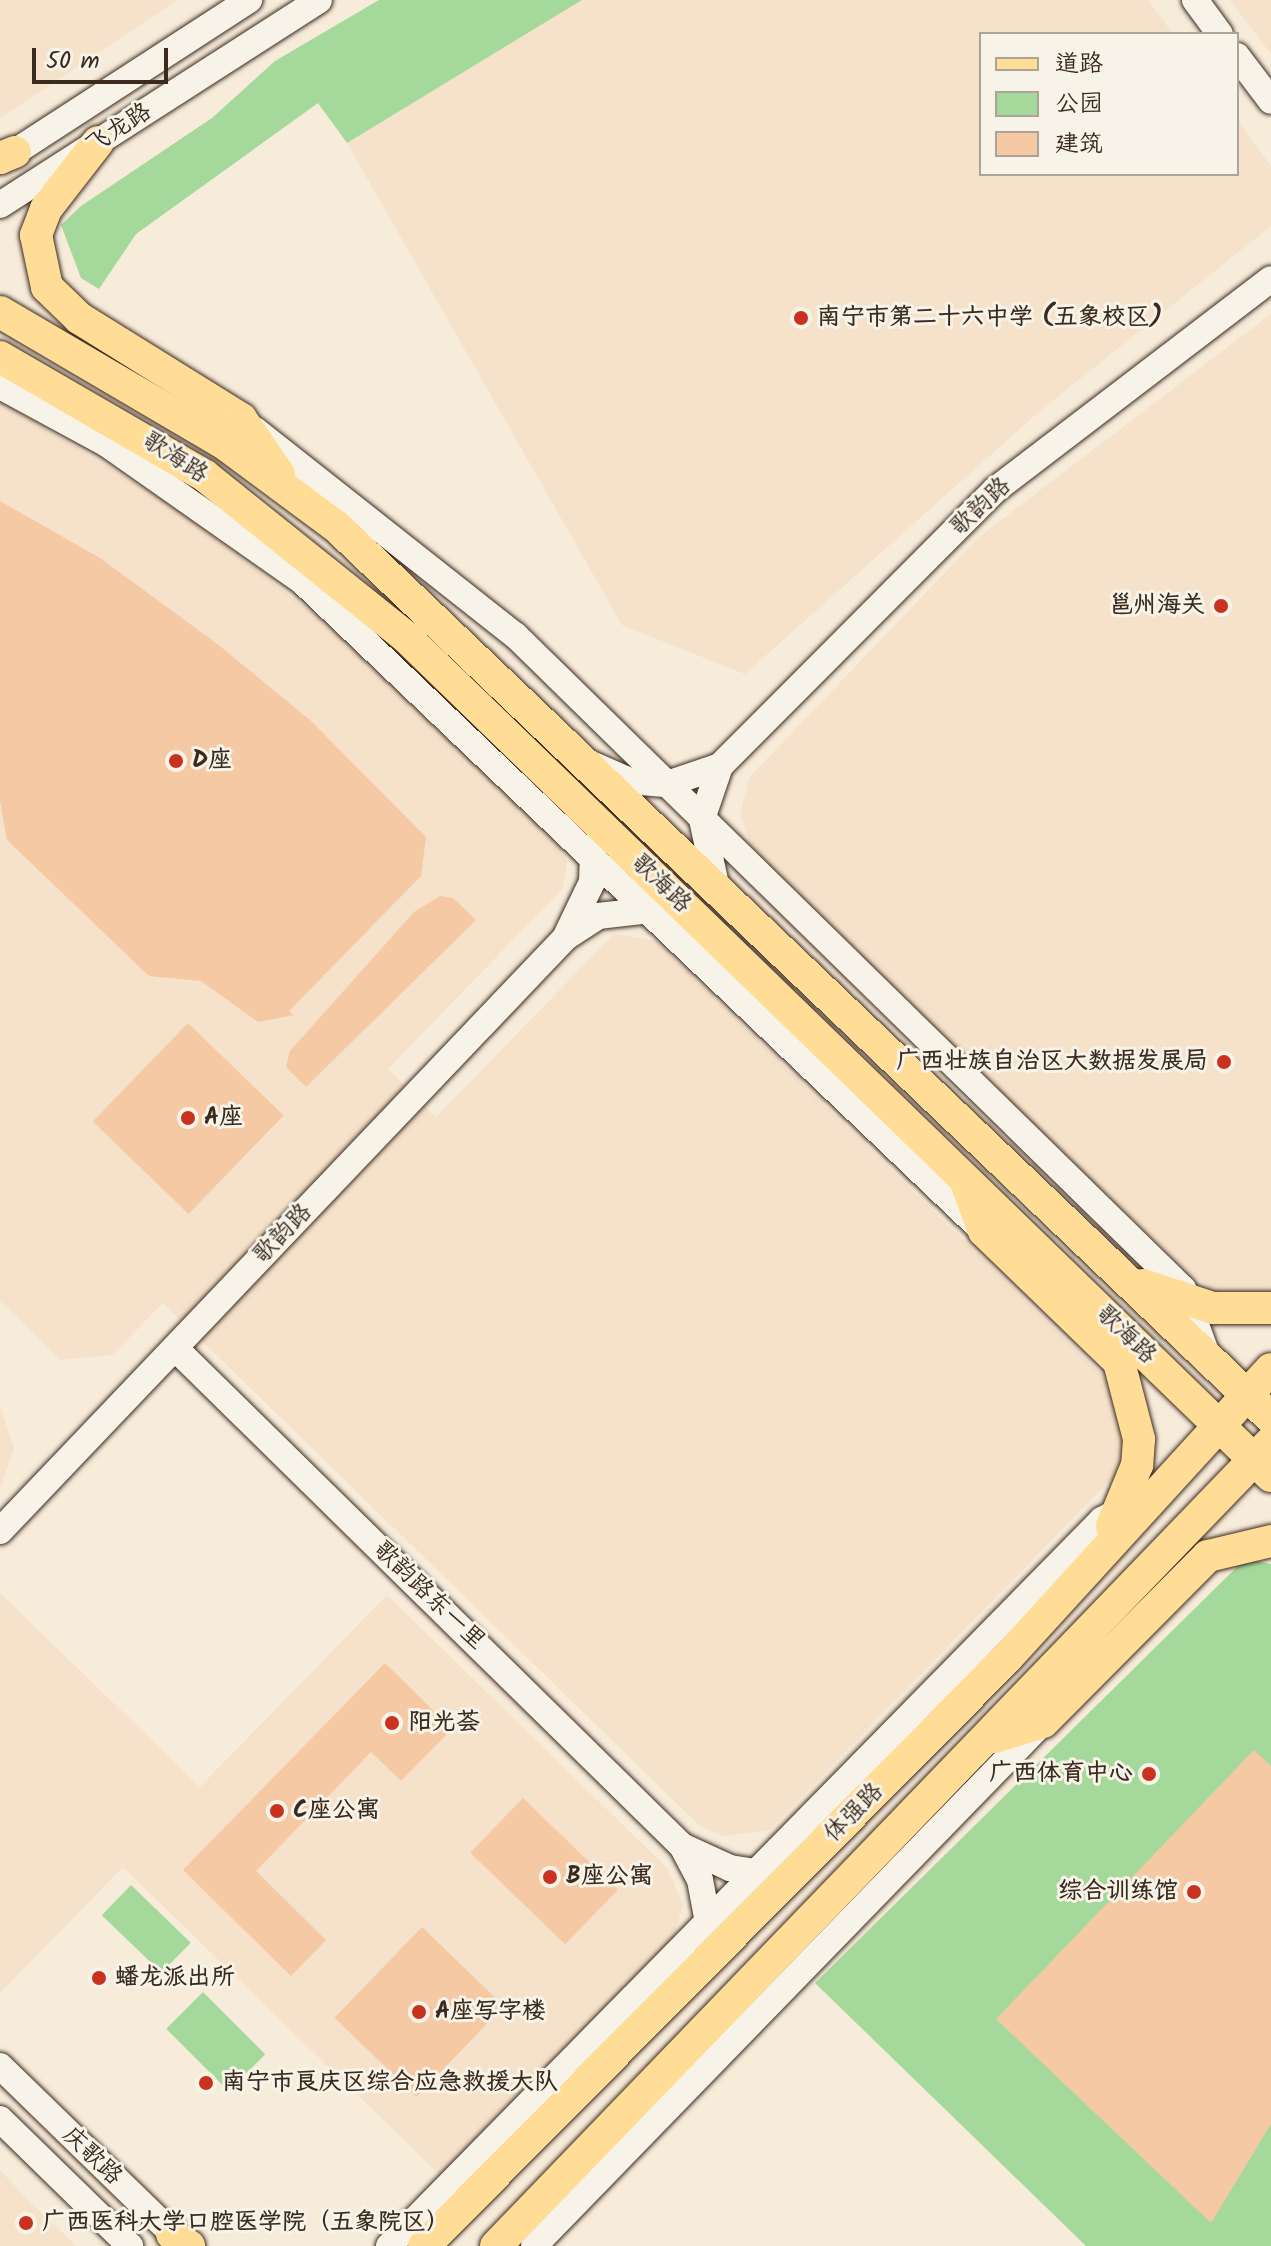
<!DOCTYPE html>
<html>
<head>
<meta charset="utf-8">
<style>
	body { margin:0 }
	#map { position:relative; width:1271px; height:2246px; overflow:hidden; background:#f7ebda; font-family:Kalam,"LXGW WenKai TC",sans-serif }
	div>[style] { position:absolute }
	.built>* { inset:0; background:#f6e1ca }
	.green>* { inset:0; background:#a4d99b; transform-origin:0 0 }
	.building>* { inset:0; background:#f5c9a4; transform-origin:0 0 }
	.roads { filter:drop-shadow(0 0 2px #3b2a1e) drop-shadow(0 0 2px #3b2a1e) }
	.minor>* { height:26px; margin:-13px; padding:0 13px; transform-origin:13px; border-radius:13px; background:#f7f3e8 }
	.major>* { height:32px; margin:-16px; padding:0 16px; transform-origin:16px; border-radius:16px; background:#ffdd96 }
	.dots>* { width:22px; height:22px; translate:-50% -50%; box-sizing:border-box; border:4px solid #f7f3e8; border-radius:50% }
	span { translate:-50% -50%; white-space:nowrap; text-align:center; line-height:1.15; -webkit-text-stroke:6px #f7f3e8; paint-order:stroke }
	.street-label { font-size:24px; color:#3b2a1e }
	.poi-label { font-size:24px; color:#3b2a1e; font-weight:700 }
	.left { translate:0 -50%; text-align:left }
	.right { translate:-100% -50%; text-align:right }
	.legend { position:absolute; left:979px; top:32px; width:260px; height:144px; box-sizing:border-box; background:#f7f3e8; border:2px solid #aca397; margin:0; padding:10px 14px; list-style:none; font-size:24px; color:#3b2a1e }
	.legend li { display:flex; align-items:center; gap:16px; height:40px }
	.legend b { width:40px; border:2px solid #aca397 }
	.scale { position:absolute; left:32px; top:48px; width:136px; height:36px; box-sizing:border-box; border:4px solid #3b2a1e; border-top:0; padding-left:10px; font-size:24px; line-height:28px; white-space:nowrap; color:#3b2a1e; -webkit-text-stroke:6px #f7f3e8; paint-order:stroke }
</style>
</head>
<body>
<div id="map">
	<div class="built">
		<div style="clip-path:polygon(0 0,178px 0,0 118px)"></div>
		<div style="clip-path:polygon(582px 0,1148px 0,1173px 34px,981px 34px,981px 174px,1237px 174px,1237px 120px,1271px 166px,1271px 226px,1041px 410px,745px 674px,622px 625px,347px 143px)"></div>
		<div style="clip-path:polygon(1230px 0,1271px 0,1271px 54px)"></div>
		<div style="clip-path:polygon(1271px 314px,1271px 1299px,1223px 1297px,1188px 1272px,754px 853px,740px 815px,749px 778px,979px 537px)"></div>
		<div style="clip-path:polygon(0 401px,173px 506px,364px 652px,555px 833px,567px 862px,563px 888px,388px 1069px,436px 1117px,614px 934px,656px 941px,1106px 1379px,1127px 1439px,1119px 1471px,769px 1830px,723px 1836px,699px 1825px,163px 1303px,112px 1355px,60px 1360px,0 1301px)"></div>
		<div style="clip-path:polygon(0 1405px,14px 1449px,0 1488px)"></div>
		<div style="clip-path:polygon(0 1593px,200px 1787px,387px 1595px,667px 1868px,683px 1904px,672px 1944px,443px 2178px,123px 1867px,0 1993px)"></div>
		<div style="clip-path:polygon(0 2170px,29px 2201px,76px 2246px,0 2246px)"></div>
	</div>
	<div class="green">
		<div style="clip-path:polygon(379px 0,582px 0,347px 143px,318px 103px,136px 234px,99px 289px,81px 278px,61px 225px,81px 206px,212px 118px,275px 61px)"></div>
		<div style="clip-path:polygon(1245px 1559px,1271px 1564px,1271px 2246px,1086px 2246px,815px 1983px)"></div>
		<div style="left:131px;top:1885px;width:83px;height:42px;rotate:44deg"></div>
		<div style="left:203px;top:1992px;width:88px;height:52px;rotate:45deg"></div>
	</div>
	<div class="building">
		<div style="clip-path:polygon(0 501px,100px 558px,216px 643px,310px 720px,426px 837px,421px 876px,289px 1011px,294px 1015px,258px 1022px,201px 981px,149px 976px,7px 840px,0 801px)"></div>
		<div style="clip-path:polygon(440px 896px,453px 898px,476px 920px,306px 1087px,286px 1067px,290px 1051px,414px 912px)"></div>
		<div style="left:188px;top:1023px;width:133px;height:137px;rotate:44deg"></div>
		<div style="clip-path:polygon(385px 1663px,452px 1729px,401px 1781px,371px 1752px,256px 1871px,326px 1940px,291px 1976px,183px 1870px)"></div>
		<div style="clip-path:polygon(1254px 1750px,1271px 1766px,1271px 2124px,1211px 2223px,996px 2019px)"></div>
		<div style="left:523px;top:1798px;width:132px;height:76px;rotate:44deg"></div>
		<div style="left:422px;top:1927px;width:114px;height:126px;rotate:44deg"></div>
	</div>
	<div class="roads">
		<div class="minor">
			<div style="left:1195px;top:0;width:42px;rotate:53.7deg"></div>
			<div style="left:1237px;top:56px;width:56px;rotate:52.9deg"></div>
			<div style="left:1px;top:161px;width:296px;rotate:-33deg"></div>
			<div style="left:0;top:205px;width:379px;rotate:-32.7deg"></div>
			<div style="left:0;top:386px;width:122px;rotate:28.5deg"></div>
			<div style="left:107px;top:444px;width:238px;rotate:35.1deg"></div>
			<div style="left:302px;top:581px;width:940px;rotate:43.66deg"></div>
			<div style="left:255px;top:430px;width:331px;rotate:38.3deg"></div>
			<div style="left:515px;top:635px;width:935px;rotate:44.39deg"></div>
			<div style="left:1183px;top:1289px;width:70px;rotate:70deg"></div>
			<div style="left:591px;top:764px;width:43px;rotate:23.6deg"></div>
			<div style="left:630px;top:781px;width:37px;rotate:5deg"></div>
			<div style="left:667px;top:784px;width:56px;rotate:-18.8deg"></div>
			<div style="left:716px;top:885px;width:67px;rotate:-102deg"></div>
			<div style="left:702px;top:819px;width:56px;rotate:-71.2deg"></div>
			<div style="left:720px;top:766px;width:390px;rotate:-45.1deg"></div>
			<div style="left:995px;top:490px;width:347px;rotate:-37.4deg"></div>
			<div style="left:567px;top:934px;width:58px;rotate:-64.3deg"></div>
			<div style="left:592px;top:882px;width:34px;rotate:-88deg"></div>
			<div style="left:175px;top:1348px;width:711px;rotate:44.49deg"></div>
			<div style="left:682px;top:1846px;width:38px;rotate:62deg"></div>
			<div style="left:700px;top:1880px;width:54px;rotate:79.3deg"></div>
			<div style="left:0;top:1531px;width:820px;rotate:-46.38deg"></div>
			<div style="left:566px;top:937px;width:38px;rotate:-33deg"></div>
			<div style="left:598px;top:916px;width:61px;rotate:-6.5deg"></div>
			<div style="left:682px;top:1846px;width:53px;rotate:24.6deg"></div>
			<div style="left:730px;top:1868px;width:39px;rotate:9deg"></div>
			<div style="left:0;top:2066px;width:258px;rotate:44.2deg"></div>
			<div style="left:0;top:2119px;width:182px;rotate:44.3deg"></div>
			<div style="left:389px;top:2246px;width:1018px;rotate:-45.52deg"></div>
			<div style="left:1102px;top:1520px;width:27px;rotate:-28deg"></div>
			<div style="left:534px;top:2246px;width:731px;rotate:-45.83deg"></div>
		</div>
		<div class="major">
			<div style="left:98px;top:142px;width:85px;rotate:127.8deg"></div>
			<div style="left:46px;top:209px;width:28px;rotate:111deg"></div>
			<div style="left:36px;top:235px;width:53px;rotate:78.1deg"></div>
			<div style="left:47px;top:287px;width:45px;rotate:44.1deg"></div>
			<div style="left:79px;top:318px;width:191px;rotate:31.9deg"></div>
			<div style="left:241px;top:419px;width:67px;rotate:55.4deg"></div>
			<div style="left:0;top:158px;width:16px;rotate:-22deg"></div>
			<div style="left:0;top:312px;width:257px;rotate:30.4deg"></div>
			<div style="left:222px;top:442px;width:143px;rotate:36.5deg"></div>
			<div style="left:337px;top:527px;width:1291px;rotate:43.65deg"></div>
			<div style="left:0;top:357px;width:237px;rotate:30.1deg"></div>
			<div style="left:205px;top:476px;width:258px;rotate:38.7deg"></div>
			<div style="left:406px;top:637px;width:1205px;rotate:44.13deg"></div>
			<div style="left:967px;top:1185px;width:49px;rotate:69.7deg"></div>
			<div style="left:984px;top:1231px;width:188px;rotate:44.1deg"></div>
			<div style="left:1119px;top:1362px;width:80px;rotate:75.4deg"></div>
			<div style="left:1139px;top:1439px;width:26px;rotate:94deg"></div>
			<div style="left:1137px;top:1465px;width:66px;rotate:112.3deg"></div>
			<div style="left:1143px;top:1285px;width:74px;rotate:18.2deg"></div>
			<div style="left:1213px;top:1308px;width:58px"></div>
			<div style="left:995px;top:1737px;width:50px;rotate:-17.4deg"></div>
			<div style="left:1043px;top:1722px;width:234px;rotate:-45.2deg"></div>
			<div style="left:1208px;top:1556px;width:65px;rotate:-13.4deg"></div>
			<div style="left:172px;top:2234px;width:21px;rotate:35deg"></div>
			<div style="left:424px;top:2246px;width:828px;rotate:-45.24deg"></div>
			<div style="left:1007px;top:1658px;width:391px;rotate:-47.6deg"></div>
			<div style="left:496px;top:2246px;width:1117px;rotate:-46.05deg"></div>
		</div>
	</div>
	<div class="dots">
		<div style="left:801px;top:318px;background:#c8321e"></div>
		<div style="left:1221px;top:606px;background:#c8321e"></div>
		<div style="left:176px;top:761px;background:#c8321e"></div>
		<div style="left:1224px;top:1062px;background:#c8321e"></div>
		<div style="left:188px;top:1118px;background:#c8321e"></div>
		<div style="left:392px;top:1723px;background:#c8321e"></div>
		<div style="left:1149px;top:1774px;background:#c8321e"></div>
		<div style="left:277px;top:1811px;background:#c8321e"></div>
		<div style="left:550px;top:1877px;background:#c8321e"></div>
		<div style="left:1194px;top:1892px;background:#c8321e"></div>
		<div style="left:99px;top:1978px;background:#c8321e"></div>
		<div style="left:419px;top:2012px;background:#c8321e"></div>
		<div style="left:206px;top:2083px;background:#c8321e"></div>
		<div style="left:26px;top:2223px;background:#c8321e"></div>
	</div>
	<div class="street-label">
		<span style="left:119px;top:129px;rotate:-33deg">飞龙路</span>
		<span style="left:175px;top:458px;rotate:33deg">歌海路</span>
		<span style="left:981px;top:507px;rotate:-43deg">歌韵路</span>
		<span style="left:661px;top:884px;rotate:44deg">歌海路</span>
		<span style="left:283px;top:1234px;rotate:-46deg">歌韵路</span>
		<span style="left:1126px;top:1335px;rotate:44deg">歌海路</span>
		<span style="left:429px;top:1596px;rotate:44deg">歌韵路东一里</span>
		<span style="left:854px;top:1813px;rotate:-45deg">体强路</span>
		<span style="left:92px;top:2156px;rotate:44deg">庆歌路</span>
	</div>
	<div class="poi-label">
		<span class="left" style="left:817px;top:318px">南宁市第二十六中学 (五象校区)</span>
		<span class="right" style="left:1205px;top:606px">邕州海关</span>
		<span class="left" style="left:192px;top:761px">D座</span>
		<span class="right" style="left:1208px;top:1062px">广西壮族自治区大数据发展局</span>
		<span class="left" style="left:204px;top:1118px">A座</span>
		<span class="left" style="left:408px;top:1723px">阳光荟</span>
		<span class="right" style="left:1133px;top:1774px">广西体育中心</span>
		<span class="left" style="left:293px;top:1811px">C座公寓</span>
		<span class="left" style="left:566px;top:1877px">B座公寓</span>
		<span class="right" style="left:1178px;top:1892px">综合训练馆</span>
		<span class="left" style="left:115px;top:1978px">蟠龙派出所</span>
		<span class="left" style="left:435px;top:2012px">A座写字楼</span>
		<span class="left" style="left:222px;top:2083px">南宁市良庆区综合应急救援大队</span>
		<span class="left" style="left:42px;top:2223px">广西医科大学口腔医学院（五象院区）</span>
	</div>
	<ul class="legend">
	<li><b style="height:10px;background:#ffdd96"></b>道路</li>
	<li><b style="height:22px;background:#a4d99b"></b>公园</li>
	<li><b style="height:22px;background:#f5c9a4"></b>建筑</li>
	</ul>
	<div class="scale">50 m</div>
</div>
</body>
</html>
